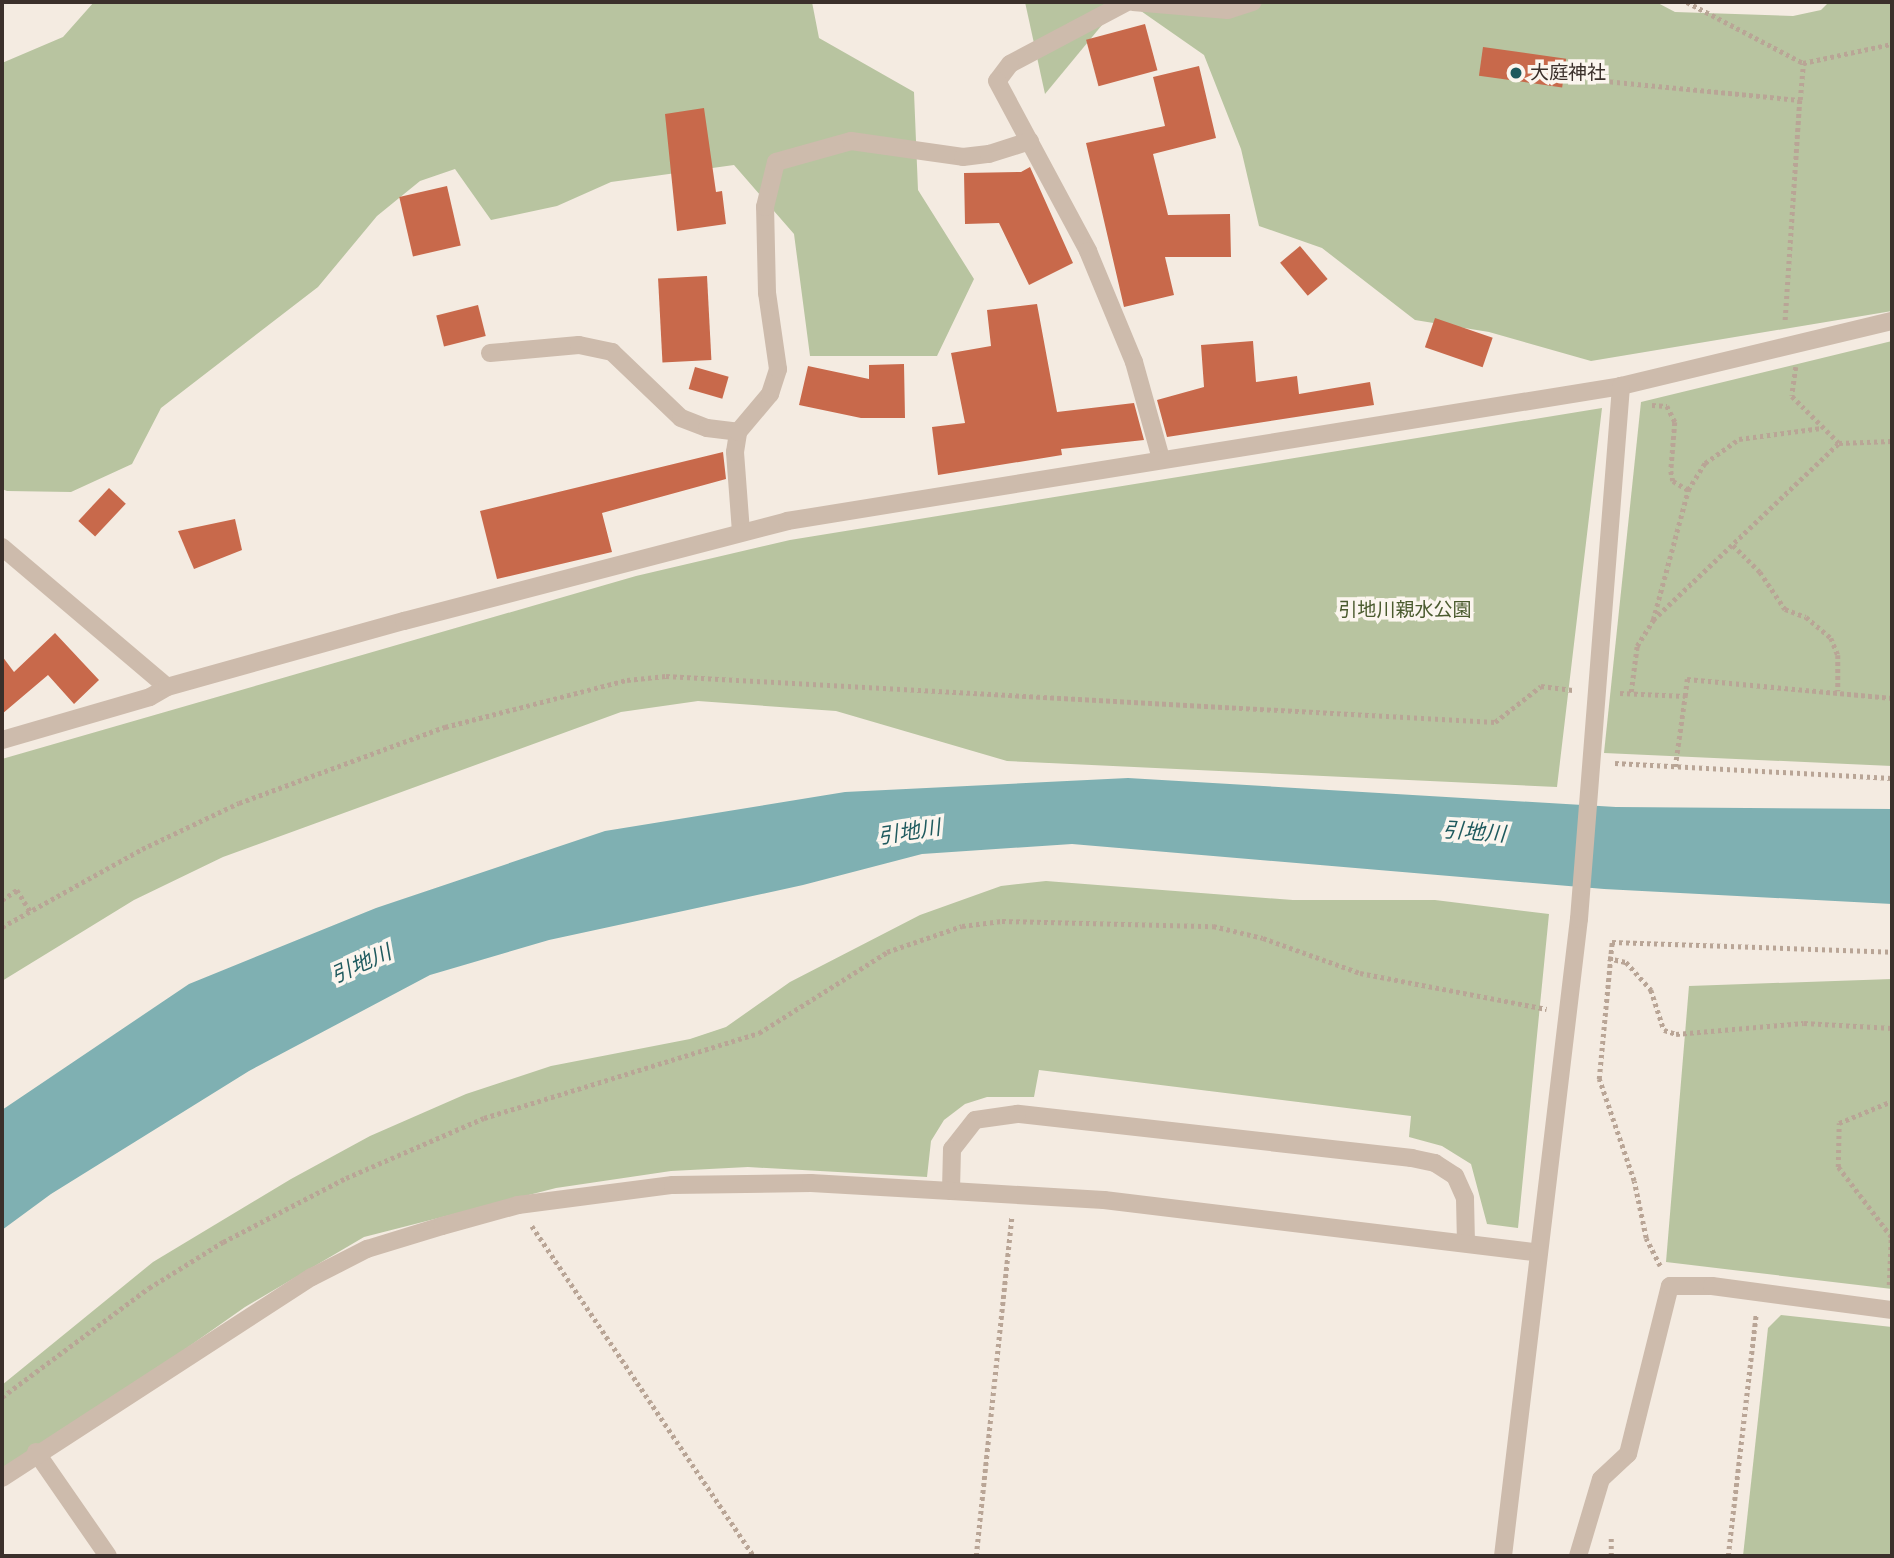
<!DOCTYPE html>
<html>
<head>
<meta charset="utf-8">
<style>
	body { margin:0 }
	#map { position:relative; width:1894px; height:1558px; overflow:hidden; background:#f4ebe1; font-family:"DejaVu Sans","Noto Sans JP",sans-serif }
	div>[style] { position:absolute }
	.green>* { inset:0; background:#b8c4a0 }
	.water>* { inset:0; background:#7fb0b2 }
	.building>* { inset:0; background:#c8694b; transform-origin:0 0 }
	.path>* { height:4.5px; margin-top:-2.25px; transform-origin:0; background:repeating-linear-gradient(90deg,#b9a596 0 3.5px,transparent 0 7px) }
	.minor>* { height:18px; margin:-9px; padding:0 9px; transform-origin:9px; border-radius:9px; background:#cdbbac }
	.dots>* { width:19px; height:19px; translate:-50% -50%; box-sizing:border-box; border:4px solid #fbf5ee; border-radius:50% }
	span { translate:-50% -50%; white-space:nowrap; text-align:center; line-height:1.15; -webkit-text-stroke:7px #fbf5ee; paint-order:stroke }
	.poi-label { font-size:19px; color:#3b302b }
	.left { translate:0 -50%; text-align:left }
	.park-label { font-size:19px; color:#4a5a2e }
	.water-label { font-size:21px; color:#1f5a5e; font-style:italic }
	.frame { position:absolute; inset:0; border:4px solid #3b302b; pointer-events:none }
</style>
</head>
<body>
<div id="map">
	<div class="green">
		<div style="clip-path:polygon(94px 2px,812px 2px,819px 38px,914px 92px,918px 190px,974px 279px,937px 356px,810px 356px,794px 234px,734px 165px,611px 182px,557px 206px,491px 220px,455px 169px,420px 181px,377px 216px,318px 287px,161px 408px,132px 464px,71px 492px,7px 491px,2px 489px,2px 63px,63px 37px)"></div>
		<div style="clip-path:polygon(1025px 2px,1121px 2px,1045px 94px)"></div>
		<div style="clip-path:polygon(1128px 2px,1656px 2px,1675px 12px,1793px 16px,1821px 10px,1829px 2px,1892px 2px,1892px 311px,1591px 361px,1489px 332px,1415px 320px,1322px 248px,1259px 226px,1241px 149px,1204px 55px)"></div>
		<div style="clip-path:polygon(1892px 341px,1892px 766px,1604px 753px,1641px 402px)"></div>
		<div style="clip-path:polygon(1602px 408px,1557px 787px,1007px 761px,836px 711px,698px 701px,621px 712px,223px 857px,134px 900px,2px 981px,2px 759px,636px 576px,790px 540px)"></div>
		<div style="clip-path:polygon(1046px 881px,1293px 900px,1435px 900px,1549px 914px,1518px 1228px,1487px 1224px,1471px 1164px,1442px 1146px,1409px 1137px,1411px 1116px,1039px 1070px,1034px 1097px,987px 1097px,965px 1104px,944px 1120px,931px 1141px,927px 1177px,748px 1167px,671px 1171px,556px 1188px,364px 1237px,245px 1307px,2px 1478px,2px 1385px,153px 1262px,291px 1179px,370px 1136px,466px 1094px,551px 1066px,690px 1039px,726px 1027px,790px 982px,920px 915px,1001px 886px)"></div>
		<div style="clip-path:polygon(1892px 979px,1892px 1289px,1666px 1262px,1689px 986px)"></div>
		<div style="clip-path:polygon(1781px 1315px,1892px 1327px,1892px 1556px,1743px 1556px,1768px 1328px)"></div>
	</div>
	<div class="water">
		<div style="clip-path:polygon(1128px 778px,1616px 807px,1892px 809px,1892px 904px,1604px 889px,1072px 844px,922px 854px,803px 885px,549px 940px,430px 975px,249px 1071px,51px 1194px,2px 1230px,2px 1110px,189px 984px,376px 908px,605px 831px,845px 792px)"></div>
	</div>
	<div class="building">
		<div style="left:1145px;top:24px;width:48px;height:61px;rotate:75deg"></div>
		<div style="left:1483px;top:47px;width:84px;height:29px;rotate:8deg"></div>
		<div style="clip-path:polygon(1199px 66px,1216px 138px,1153px 154px,1168px 215px,1230px 214px,1231px 257px,1165px 257px,1174px 295px,1124px 307px,1086px 143px,1165px 126px,1153px 77px)"></div>
		<div style="clip-path:polygon(704px 108px,716px 192px,722px 191px,726px 224px,677px 231px,665px 114px)"></div>
		<div style="clip-path:polygon(1030px 167px,1073px 263px,1029px 285px,999px 223px,965px 224px,964px 173px,1021px 172px)"></div>
		<div style="left:447px;top:186px;width:61px;height:49px;rotate:77deg"></div>
		<div style="left:1300px;top:246px;width:43px;height:26px;rotate:50deg"></div>
		<div style="left:707px;top:276px;width:84px;height:49px;rotate:87deg"></div>
		<div style="clip-path:polygon(1037px 304px,1057px 412px,1134px 403px,1144px 440px,1061px 449px,1062px 455px,938px 475px,932px 427px,965px 423px,951px 353px,991px 346px,987px 310px)"></div>
		<div style="left:478px;top:305px;width:32px;height:43px;rotate:76deg"></div>
		<div style="left:1435px;top:318px;width:61px;height:31px;rotate:19deg"></div>
		<div style="clip-path:polygon(1253px 341px,1256px 382px,1297px 376px,1299px 394px,1370px 382px,1374px 405px,1167px 437px,1157px 400px,1204px 387px,1201px 345px)"></div>
		<div style="clip-path:polygon(904px 364px,905px 418px,861px 418px,799px 405px,808px 366px,869px 379px,869px 365px)"></div>
		<div style="left:695px;top:367px;width:35px;height:23px;rotate:16deg"></div>
		<div style="clip-path:polygon(723px 452px,726px 479px,602px 513px,612px 552px,497px 579px,480px 511px)"></div>
		<div style="left:109px;top:488px;width:23px;height:45px;rotate:43deg"></div>
		<div style="clip-path:polygon(235px 519px,242px 550px,194px 569px,178px 531px)"></div>
		<div style="clip-path:polygon(55px 633px,99px 680px,74px 704px,48px 675px,2px 714px,2px 656px,14px 672px)"></div>
	</div>
	<div class="path">
		<div style="left:1687px;top:2px;width:131px;rotate:27.7deg"></div>
		<div style="left:1575px;top:78px;width:226px;rotate:5.6deg"></div>
		<div style="left:1800px;top:100px;width:224px;rotate:93.8deg"></div>
		<div style="left:1800px;top:100px;width:37px;rotate:-85deg"></div>
		<div style="left:1803px;top:63px;width:91px;rotate:-12.1deg"></div>
		<div style="left:1796px;top:367px;width:29px;rotate:98deg"></div>
		<div style="left:1792px;top:396px;width:66px;rotate:45deg"></div>
		<div style="left:1839px;top:443px;width:53px;rotate:-2.2deg"></div>
		<div style="left:1652px;top:405px;width:15px;rotate:4deg"></div>
		<div style="left:1667px;top:406px;width:18px;rotate:63deg"></div>
		<div style="left:1675px;top:422px;width:49px;rotate:94.7deg"></div>
		<div style="left:1671px;top:471px;width:10px;rotate:79deg"></div>
		<div style="left:1673px;top:481px;width:17px;rotate:31deg"></div>
		<div style="left:1733px;top:545px;width:38px;rotate:45deg"></div>
		<div style="left:1760px;top:572px;width:45px;rotate:56deg"></div>
		<div style="left:1785px;top:609px;width:22px;rotate:21deg"></div>
		<div style="left:1806px;top:617px;width:33px;rotate:40deg"></div>
		<div style="left:1831px;top:638px;width:18px;rotate:68deg"></div>
		<div style="left:1838px;top:655px;width:36px;rotate:90deg"></div>
		<div style="left:1653px;top:620px;width:257px;rotate:-43.6deg"></div>
		<div style="left:1631px;top:692px;width:46px;rotate:-82.6deg"></div>
		<div style="left:1637px;top:646px;width:31px;rotate:-58deg"></div>
		<div style="left:1653px;top:620px;width:135px;rotate:-74.9deg"></div>
		<div style="left:1688px;top:490px;width:32px;rotate:-58deg"></div>
		<div style="left:1705px;top:463px;width:42px;rotate:-35.2deg"></div>
		<div style="left:1739px;top:439px;width:83px;rotate:-7.6deg"></div>
		<div style="left:1620px;top:693px;width:65px;rotate:2.6deg"></div>
		<div style="left:1685px;top:696px;width:17px;rotate:-83deg"></div>
		<div style="left:1687px;top:679px;width:206px;rotate:5.3deg"></div>
		<div style="left:1615px;top:763px;width:277px;rotate:3.1deg"></div>
		<div style="left:1675px;top:767px;width:72px;rotate:-82deg"></div>
		<div style="left:2px;top:900px;width:18px;rotate:-34deg"></div>
		<div style="left:17px;top:890px;width:25px;rotate:58deg"></div>
		<div style="left:2px;top:927px;width:160px;rotate:-29.1deg"></div>
		<div style="left:142px;top:849px;width:107px;rotate:-25.4deg"></div>
		<div style="left:239px;top:803px;width:220px;rotate:-20.3deg"></div>
		<div style="left:445px;top:727px;width:188px;rotate:-14.5deg"></div>
		<div style="left:627px;top:680px;width:39px;rotate:-6deg"></div>
		<div style="left:666px;top:676px;width:830px;rotate:3.18deg"></div>
		<div style="left:1495px;top:722px;width:58px;rotate:-38deg"></div>
		<div style="left:1541px;top:686px;width:32px;rotate:7deg"></div>
		<div style="left:1608px;top:958px;width:18px;rotate:13deg"></div>
		<div style="left:1626px;top:962px;width:38px;rotate:48deg"></div>
		<div style="left:1651px;top:990px;width:42px;rotate:72deg"></div>
		<div style="left:1664px;top:1030px;width:13px;rotate:18deg"></div>
		<div style="left:1676px;top:1034px;width:128px;rotate:-4.9deg"></div>
		<div style="left:1804px;top:1023px;width:88px;rotate:3.3deg"></div>
		<div style="left:532px;top:1226px;width:398px;rotate:56.1deg"></div>
		<div style="left:1660px;top:1266px;width:31px;rotate:-117deg"></div>
		<div style="left:1646px;top:1238px;width:58px;rotate:-101.9deg"></div>
		<div style="left:1634px;top:1181px;width:108px;rotate:-108.9deg"></div>
		<div style="left:1599px;top:1079px;width:138px;rotate:-84.6deg"></div>
		<div style="left:1612px;top:942px;width:280px;rotate:2deg"></div>
		<div style="left:1889px;top:1285px;width:48px;rotate:-87.6deg"></div>
		<div style="left:1891px;top:1237px;width:88px;rotate:-127.1deg"></div>
		<div style="left:1838px;top:1167px;width:44px;rotate:-88.7deg"></div>
		<div style="left:1839px;top:1123px;width:57px;rotate:-22.5deg"></div>
		<div style="left:2px;top:1397px;width:183px;rotate:-36.6deg"></div>
		<div style="left:149px;top:1288px;width:87px;rotate:-31.9deg"></div>
		<div style="left:223px;top:1242px;width:139px;rotate:-27.5deg"></div>
		<div style="left:346px;top:1178px;width:150px;rotate:-23.5deg"></div>
		<div style="left:484px;top:1118px;width:288px;rotate:-17.2deg"></div>
		<div style="left:759px;top:1033px;width:151px;rotate:-32.3deg"></div>
		<div style="left:887px;top:952px;width:79px;rotate:-19.1deg"></div>
		<div style="left:962px;top:926px;width:40px;rotate:-7.1deg"></div>
		<div style="left:1002px;top:921px;width:211px;rotate:1.4deg"></div>
		<div style="left:1213px;top:926px;width:51px;rotate:13.5deg"></div>
		<div style="left:1263px;top:938px;width:103px;rotate:19.8deg"></div>
		<div style="left:1360px;top:973px;width:190px;rotate:10.9deg"></div>
		<div style="left:976px;top:1556px;width:342px;rotate:-84deg"></div>
		<div style="left:1611px;top:1556px;width:20px;rotate:-90deg"></div>
		<div style="left:1728px;top:1556px;width:244px;rotate:-83.4deg"></div>
	</div>
	<div class="minor">
		<div style="left:1127px;top:2px;width:132px;rotate:152.1deg"></div>
		<div style="left:1010px;top:64px;width:21px;rotate:127deg"></div>
		<div style="left:997px;top:81px;width:193px;rotate:61.8deg"></div>
		<div style="left:1088px;top:251px;width:120px;rotate:67.5deg"></div>
		<div style="left:1134px;top:362px;width:101px;rotate:74.4deg"></div>
		<div style="left:1133px;top:2px;width:95px;rotate:4.8deg"></div>
		<div style="left:1228px;top:10px;width:26px;rotate:-18deg"></div>
		<div style="left:490px;top:353px;width:89px;rotate:-5.1deg"></div>
		<div style="left:579px;top:345px;width:34px;rotate:12deg"></div>
		<div style="left:612px;top:352px;width:95px;rotate:43.7deg"></div>
		<div style="left:681px;top:418px;width:28px;rotate:21deg"></div>
		<div style="left:707px;top:428px;width:31px;rotate:7deg"></div>
		<div style="left:741px;top:532px;width:80px;rotate:-94.3deg"></div>
		<div style="left:735px;top:452px;width:20px;rotate:-81deg"></div>
		<div style="left:738px;top:432px;width:50px;rotate:-49.9deg"></div>
		<div style="left:770px;top:394px;width:26px;rotate:-72deg"></div>
		<div style="left:778px;top:369px;width:77px;rotate:-98.2deg"></div>
		<div style="left:767px;top:293px;width:86px;rotate:-91.3deg"></div>
		<div style="left:765px;top:207px;width:46px;rotate:-76.3deg"></div>
		<div style="left:776px;top:162px;width:78px;rotate:-15.6deg"></div>
		<div style="left:851px;top:141px;width:113px;rotate:8.1deg"></div>
		<div style="left:963px;top:157px;width:26px;rotate:-7deg"></div>
		<div style="left:989px;top:154px;width:43px;rotate:-17.6deg"></div>
		<div style="left:2px;top:547px;width:216px;rotate:40.3deg"></div>
		<div style="left:2px;top:740px;width:154px;rotate:-16.2deg"></div>
		<div style="left:150px;top:697px;width:20px;rotate:-30deg"></div>
		<div style="left:167px;top:687px;width:246px;rotate:-15.6deg"></div>
		<div style="left:404px;top:621px;width:396px;rotate:-14.6deg"></div>
		<div style="left:787px;top:521px;width:845px;rotate:-9.19deg"></div>
		<div style="left:1621px;top:386px;width:279px;rotate:-13.5deg"></div>
		<div style="left:1466px;top:1243px;width:45px;rotate:-91.3deg"></div>
		<div style="left:1465px;top:1198px;width:24px;rotate:-114deg"></div>
		<div style="left:1455px;top:1176px;width:24px;rotate:-147deg"></div>
		<div style="left:1435px;top:1163px;width:24px;rotate:-168deg"></div>
		<div style="left:1412px;top:1158px;width:397px;rotate:-173.6deg"></div>
		<div style="left:1017px;top:1114px;width:42px;rotate:171.9deg"></div>
		<div style="left:975px;top:1120px;width:37px;rotate:128deg"></div>
		<div style="left:952px;top:1149px;width:42px;rotate:91.4deg"></div>
		<div style="left:951px;top:1191px;width:153px;rotate:3.4deg"></div>
		<div style="left:1104px;top:1200px;width:438px;rotate:6.9deg"></div>
		<div style="left:36px;top:1452px;width:126px;rotate:55.3deg"></div>
		<div style="left:2px;top:1478px;width:369px;rotate:-33deg"></div>
		<div style="left:312px;top:1277px;width:62px;rotate:-27deg"></div>
		<div style="left:367px;top:1249px;width:78px;rotate:-17deg"></div>
		<div style="left:442px;top:1226px;width:79px;rotate:-15.4deg"></div>
		<div style="left:518px;top:1205px;width:156px;rotate:-7.4deg"></div>
		<div style="left:673px;top:1185px;width:138px;rotate:-0.8deg"></div>
		<div style="left:811px;top:1183px;width:140px;rotate:3.3deg"></div>
		<div style="left:1503px;top:1556px;width:642px;rotate:-83.2deg"></div>
		<div style="left:1579px;top:919px;width:535px;rotate:-85.49deg"></div>
		<div style="left:1578px;top:1556px;width:80px;rotate:-73.4deg"></div>
		<div style="left:1601px;top:1479px;width:37px;rotate:-43deg"></div>
		<div style="left:1628px;top:1454px;width:173px;rotate:-76deg"></div>
		<div style="left:1670px;top:1286px;width:42px"></div>
		<div style="left:1712px;top:1286px;width:182px;rotate:7.6deg"></div>
	</div>
	<div class="dots">
		<div style="left:1516px;top:73px;background:#1f5a5e"></div>
	</div>
	<div class="poi-label">
		<span class="left" style="left:1530px;top:73px">大庭神社</span>
	</div>
	<div class="park-label">
		<span style="left:1405px;top:610px">引地川親水公園</span>
	</div>
	<div class="water-label">
		<span style="left:909px;top:832px;rotate:-9deg">引地川</span>
		<span style="left:1474px;top:832px;rotate:4deg">引地川</span>
		<span style="left:361px;top:964px;rotate:-24deg">引地川</span>
	</div>
	<div class="frame"></div>
</div>
</body>
</html>
